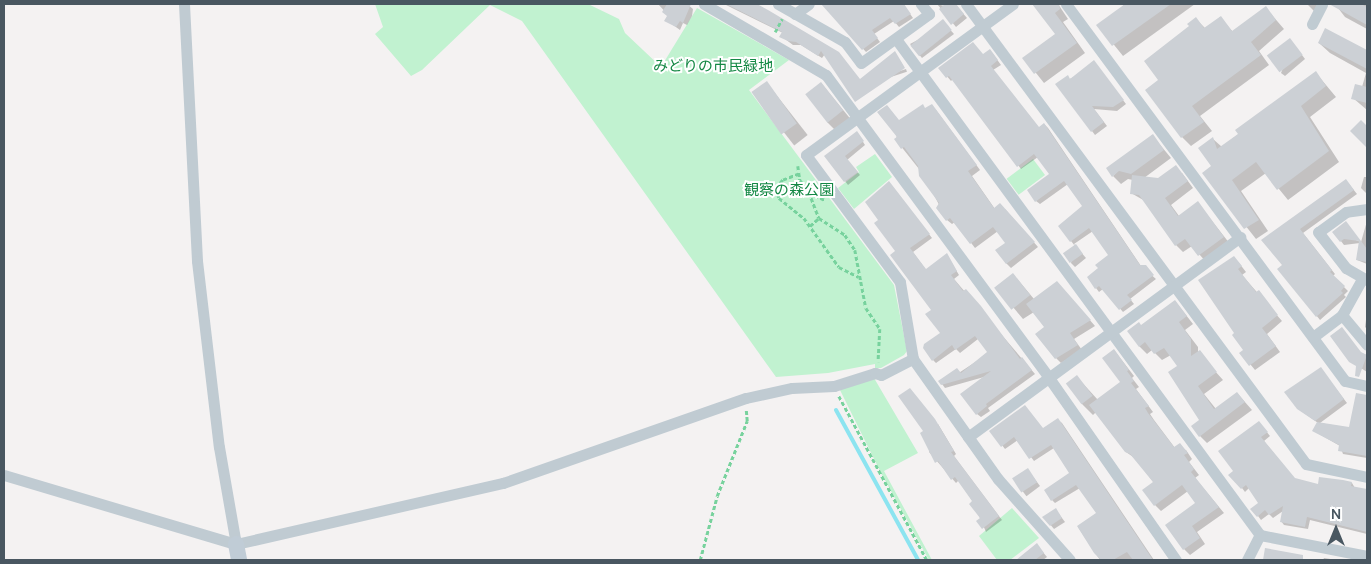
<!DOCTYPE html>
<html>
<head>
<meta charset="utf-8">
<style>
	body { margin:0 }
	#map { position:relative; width:1371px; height:564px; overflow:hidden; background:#f4f2f2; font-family:Manrope,"Noto Sans JP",sans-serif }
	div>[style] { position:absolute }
	.green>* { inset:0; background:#c1f2d0; transform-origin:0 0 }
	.shadow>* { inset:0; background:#0003; transform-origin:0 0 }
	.stream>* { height:4px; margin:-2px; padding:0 2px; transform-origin:2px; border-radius:2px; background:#8ce4f0 }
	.building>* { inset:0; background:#ccd0d5; transform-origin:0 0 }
	.path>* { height:2.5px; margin-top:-1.25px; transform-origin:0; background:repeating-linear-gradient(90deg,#77d29d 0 4px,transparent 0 6.5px) }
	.street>* { height:11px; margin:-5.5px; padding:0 5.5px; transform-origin:5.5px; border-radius:5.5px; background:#c0cbd2 }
	.secondary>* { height:16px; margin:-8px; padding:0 8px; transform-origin:8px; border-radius:8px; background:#c0ccd6 }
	span { translate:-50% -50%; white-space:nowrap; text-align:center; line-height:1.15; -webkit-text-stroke:4px #fff; paint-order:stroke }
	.park-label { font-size:15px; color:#148844 }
	.frame { position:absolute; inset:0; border:5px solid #495761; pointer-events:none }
	.north { position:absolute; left:1311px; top:504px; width:50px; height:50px; -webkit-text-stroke:4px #fff; paint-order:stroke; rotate:0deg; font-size:14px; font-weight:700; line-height:20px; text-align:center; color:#495761 }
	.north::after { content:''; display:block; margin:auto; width:18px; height:22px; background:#495761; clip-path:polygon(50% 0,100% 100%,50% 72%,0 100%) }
</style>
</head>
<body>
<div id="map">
	<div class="green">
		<div style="clip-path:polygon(375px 4px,588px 4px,619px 19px,625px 33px,661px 67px,697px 8px,789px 60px,749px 90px,894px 285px,907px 351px,904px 355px,881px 368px,875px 368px,875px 364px,828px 373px,776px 377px,522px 21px,490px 5px,422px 70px,411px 76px,375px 34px,383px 27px)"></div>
		<div style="clip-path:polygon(875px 154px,892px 177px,854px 209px,838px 188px,859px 172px,856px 167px)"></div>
		<div style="left:1033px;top:159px;width:20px;height:33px;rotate:53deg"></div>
		<div style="clip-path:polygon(874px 378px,918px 453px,884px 471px,932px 560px,929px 560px,881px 473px,839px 388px)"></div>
		<div style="clip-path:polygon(1012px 508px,1039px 538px,1010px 560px,997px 560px,979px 536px)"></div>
	</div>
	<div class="shadow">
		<div style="clip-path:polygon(658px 4px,687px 4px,693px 9px,692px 16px,687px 25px,683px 23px,680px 30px,666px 20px,669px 16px)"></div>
		<div style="clip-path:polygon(724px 4px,754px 4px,838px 53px,860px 80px,895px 53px,904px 67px,855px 100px,825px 54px,822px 58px,801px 45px,793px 45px,781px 36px,783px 33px)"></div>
		<div style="clip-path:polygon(823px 4px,903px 4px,913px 18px,899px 27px,894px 21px,874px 34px,880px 42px,866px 52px)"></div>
		<div style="clip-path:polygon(937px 4px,944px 6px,955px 4px,967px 18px,956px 27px)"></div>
		<div style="clip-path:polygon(1040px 4px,1058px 4px,1068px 19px,1063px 22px,1085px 53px,1044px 83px,1024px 58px,1056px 34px,1036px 8px)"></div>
		<div style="clip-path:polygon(1122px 4px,1195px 4px,1123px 56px,1098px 25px,1124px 6px)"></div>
		<div style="clip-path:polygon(1307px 4px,1321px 4px,1314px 11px)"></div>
		<div style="clip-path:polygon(1335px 4px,1367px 4px,1367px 29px,1345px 17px)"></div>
		<div style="clip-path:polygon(1266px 8px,1284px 29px,1259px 51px,1269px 65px,1200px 116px,1212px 131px,1191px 146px,1182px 137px,1160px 80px,1196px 19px,1206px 29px,1220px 17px,1233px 32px)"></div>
		<div style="clip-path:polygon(946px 25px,954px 34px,922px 58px,910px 44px)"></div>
		<div style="clip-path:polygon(1326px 30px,1367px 53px,1367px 110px,1353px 98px,1362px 87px,1366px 73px,1330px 53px,1319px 43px)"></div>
		<div style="clip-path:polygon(1293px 43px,1305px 59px,1285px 76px,1281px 73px)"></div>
		<div style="clip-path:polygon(993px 54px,1001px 65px,993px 70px,1039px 128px,1044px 124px,1048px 128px,1141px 266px,1156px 279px,1130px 299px,1134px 304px,1123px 312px,1103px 289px,1099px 292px,1096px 288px,1099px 269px,1110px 255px,1093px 231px,1074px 244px,1086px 258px,1075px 267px,1071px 263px,1075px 246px,1071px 241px,1084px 206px,1068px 184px,1040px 204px,1036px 201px,1051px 174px,1038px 157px,1021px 169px,953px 79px,951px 81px,940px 68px)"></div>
		<div style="clip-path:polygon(1097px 66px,1126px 104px,1117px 111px,1094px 109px,1107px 126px,1095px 135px,1057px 85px)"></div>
		<div style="left:906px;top:69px;width:3px;height:59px;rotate:72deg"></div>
		<div style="clip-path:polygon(1316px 73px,1336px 97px,1310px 117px,1339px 162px,1288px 200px,1266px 173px,1241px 191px,1268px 231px,1256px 239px,1204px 173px,1213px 167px,1213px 139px,1222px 147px)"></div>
		<div style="left:767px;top:83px;width:66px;height:17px;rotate:52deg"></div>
		<div style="clip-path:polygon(821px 83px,853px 122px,838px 133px,827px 122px)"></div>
		<div style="clip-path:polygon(926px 109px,936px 110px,980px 170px,972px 176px,995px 209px,1005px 209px,1038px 247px,1011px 268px,1006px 263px,1007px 243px,998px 231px,975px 248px,955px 222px,952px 224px,947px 220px,923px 174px,896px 140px,899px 122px)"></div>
		<div style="clip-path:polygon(858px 134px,865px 145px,847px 160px,860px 175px,848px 185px,826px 156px)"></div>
		<div style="clip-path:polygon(1152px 135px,1171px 158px,1144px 178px,1158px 180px,1182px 173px,1193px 188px,1171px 205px,1179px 216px,1198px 203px,1230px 244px,1206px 262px,1192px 246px,1183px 252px,1176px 245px,1145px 201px,1131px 193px,1133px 180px,1128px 179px,1121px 184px,1113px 176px)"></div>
		<div style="clip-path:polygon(1364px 177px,1367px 177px,1367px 194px,1361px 188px)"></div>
		<div style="clip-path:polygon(1349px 184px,1357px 194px,1303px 233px,1335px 274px,1333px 276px,1348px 291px,1344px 295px,1346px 297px,1320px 320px,1279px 269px,1284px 265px,1263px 241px)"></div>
		<div style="clip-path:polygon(892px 186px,932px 238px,913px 252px,926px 270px,947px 255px,959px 275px,954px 279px,1035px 374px,988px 408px,990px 411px,981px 417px,977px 414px,984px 377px,945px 388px,942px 384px,989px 353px,978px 339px,960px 353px,956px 349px,936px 363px,933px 360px,941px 333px,932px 310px,880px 221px)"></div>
		<div style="clip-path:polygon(1367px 221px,1367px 264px,1357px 260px,1360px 243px,1344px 245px,1334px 232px,1361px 242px)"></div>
		<div style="clip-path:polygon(1239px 263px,1246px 272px,1242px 275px,1282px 321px,1267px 334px,1280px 352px,1255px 370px,1241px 353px,1245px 350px,1236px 333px,1200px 280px)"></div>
		<div style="clip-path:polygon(1013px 274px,1034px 299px,1062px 288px,1095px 326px,1074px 339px,1082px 350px,1061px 363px,1056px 358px,1046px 328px,1034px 312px,1023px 319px,996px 287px)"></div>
		<div style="clip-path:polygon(1175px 301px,1193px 324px,1185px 330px,1198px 347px,1198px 352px,1223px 380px,1204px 394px,1216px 409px,1237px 393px,1252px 410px,1207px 443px,1200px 436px,1201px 421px,1178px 366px,1171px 355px,1162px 360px,1152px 350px,1147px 354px,1139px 346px,1141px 326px)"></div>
		<div style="clip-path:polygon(1367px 312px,1367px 329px,1365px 327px)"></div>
		<div style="clip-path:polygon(1114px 350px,1134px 376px,1132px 378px,1139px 387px,1136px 389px,1153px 412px,1150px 414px,1154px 420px,1175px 448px,1186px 450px,1192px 459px,1189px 462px,1199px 475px,1195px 478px,1224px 513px,1197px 532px,1205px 544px,1190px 555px,1184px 549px,1197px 503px,1188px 491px,1161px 511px,1155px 505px,1154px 483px,1136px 459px,1126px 452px,1096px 412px,1093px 415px,1082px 404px,1077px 377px,1098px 400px,1122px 383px)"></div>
		<div style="clip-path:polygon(1362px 354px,1367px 355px,1367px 372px,1350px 361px)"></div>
		<div style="clip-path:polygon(1324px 373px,1347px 403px,1320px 423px,1350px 428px,1357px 394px,1367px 396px,1367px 458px,1343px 454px,1340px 446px,1314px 431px,1318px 423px,1297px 408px)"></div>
		<div style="clip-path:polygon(1058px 420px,1062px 423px,1154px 560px,1100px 560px,1078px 527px,1097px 513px,1080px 488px,1055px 503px,1052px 500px,1071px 474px,1054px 448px,1034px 461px,1018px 440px,1005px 449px,991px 431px,1043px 429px)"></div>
		<div style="clip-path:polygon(938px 424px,956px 454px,954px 456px,1002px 520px,986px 532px,973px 502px,959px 480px,956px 483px,929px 452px)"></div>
		<div style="clip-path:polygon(1262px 426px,1270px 436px,1264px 441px,1295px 480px,1319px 485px,1352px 483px,1355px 488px,1367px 491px,1367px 534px,1310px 520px,1308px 529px,1284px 525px,1281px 521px,1283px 511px,1273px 518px,1269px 514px,1261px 520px,1258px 516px,1260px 503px,1249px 488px,1245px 492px,1242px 488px,1235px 471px)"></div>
		<div style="left:1028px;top:470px;width:20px;height:17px;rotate:53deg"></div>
		<div style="clip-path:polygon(1059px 514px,1065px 522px,1054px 529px,1044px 517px)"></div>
		<div style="clip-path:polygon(1037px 545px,1047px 557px,1043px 560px,1018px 560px)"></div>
		<div style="clip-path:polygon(1324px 558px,1337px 560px,1323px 560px)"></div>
	</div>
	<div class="stream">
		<div style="left:836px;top:410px;width:171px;rotate:61.3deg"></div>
	</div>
	<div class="building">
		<div style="clip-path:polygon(667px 4px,691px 4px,683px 23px,680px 21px,676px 27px,664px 21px,667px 16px,662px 12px)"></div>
		<div style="clip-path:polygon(726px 4px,757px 4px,768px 10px,839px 52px,860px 79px,895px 51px,905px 68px,855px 102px,821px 51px,818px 56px,796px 42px,788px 41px,779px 37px,782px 32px)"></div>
		<div style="clip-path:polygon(821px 4px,904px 4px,911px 14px,895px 24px,890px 18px,872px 30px,878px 38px,862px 50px)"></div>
		<div style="clip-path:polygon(945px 4px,956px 4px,964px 14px,951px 25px,939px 9px)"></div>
		<div style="clip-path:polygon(1032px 4px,1059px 4px,1060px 9px,1055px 13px,1077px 43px,1034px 74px,1022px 58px,1055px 34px)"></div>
		<div style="clip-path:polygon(1125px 4px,1171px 4px,1112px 46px,1096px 25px)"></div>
		<div style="clip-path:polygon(1329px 4px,1361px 4px,1367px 7px,1367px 25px)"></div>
		<div style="clip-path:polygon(1266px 6px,1276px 20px,1251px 42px,1261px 55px,1192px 106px,1204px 122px,1181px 138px,1145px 90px,1158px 80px,1144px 61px,1189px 26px,1187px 24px,1196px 17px,1204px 28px,1221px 16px,1232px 31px)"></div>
		<div style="left:943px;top:19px;width:14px;height:42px;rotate:51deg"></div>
		<div style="clip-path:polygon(1325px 28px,1367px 50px,1367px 69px,1318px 43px)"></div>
		<div style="left:1290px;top:38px;width:21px;height:29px;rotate:53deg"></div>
		<div style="clip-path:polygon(973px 42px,983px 54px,990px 49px,998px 60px,991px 66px,1039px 127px,1044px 123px,1140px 265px,1146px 265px,1154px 275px,1127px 295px,1132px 300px,1119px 310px,1099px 286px,1095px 289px,1087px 277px,1098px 268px,1095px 265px,1108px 255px,1089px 228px,1070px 242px,1058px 226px,1082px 206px,1064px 181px,1035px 202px,1027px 190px,1049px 174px,1034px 154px,1017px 167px,949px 76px,946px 78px,938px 68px)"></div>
		<div style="clip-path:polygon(1094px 60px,1124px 100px,1113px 107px,1092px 106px,1104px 122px,1091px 132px,1055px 84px,1068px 75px,1070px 79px)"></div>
		<div style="clip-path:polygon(1316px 71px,1326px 86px,1301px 106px,1329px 151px,1277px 190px,1256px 162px,1232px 180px,1259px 220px,1244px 229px,1202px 173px,1211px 166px,1198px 148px,1213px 137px,1217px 149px,1238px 134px,1235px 130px)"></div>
		<div style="left:767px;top:81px;width:52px;height:19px;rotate:55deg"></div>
		<div style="left:821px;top:82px;width:36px;height:20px;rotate:52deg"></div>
		<div style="clip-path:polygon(1355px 84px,1367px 87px,1367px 103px,1351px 99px)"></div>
		<div style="clip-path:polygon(923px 104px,925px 108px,932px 104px,977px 165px,968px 171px,994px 208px,1000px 203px,1035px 242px,1006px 264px,995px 250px,1005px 243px,993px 227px,970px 244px,950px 218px,946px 221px,936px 208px,939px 203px,919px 176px,918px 166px,904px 147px,901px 149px,894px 139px,897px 137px,877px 112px,887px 105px,899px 120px)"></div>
		<div style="clip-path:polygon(1361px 120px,1367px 126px,1367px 148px,1350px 131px)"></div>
		<div style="clip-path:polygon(857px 131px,864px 141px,845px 156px,858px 172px,844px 182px,824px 156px)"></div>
		<div style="clip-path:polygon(1153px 134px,1164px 150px,1131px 174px,1119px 171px,1112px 177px,1106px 168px)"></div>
		<div style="clip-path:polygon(1176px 165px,1188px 181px,1165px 198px,1178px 216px,1198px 201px,1224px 237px,1198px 256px,1185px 239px,1175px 246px,1139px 195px,1130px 194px,1132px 175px,1158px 178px)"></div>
		<div style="clip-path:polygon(1346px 179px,1354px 190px,1300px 229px,1332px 270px,1330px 272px,1345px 286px,1341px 291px,1343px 293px,1316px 317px,1277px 269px,1282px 265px,1261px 240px)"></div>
		<div style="clip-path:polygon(889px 181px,930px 234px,910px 248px,926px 269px,947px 253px,957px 271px,951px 275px,963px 291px,966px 289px,981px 306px,1020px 359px,1022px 357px,1032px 370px,986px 404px,987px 406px,976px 415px,960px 394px,991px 371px,941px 385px,938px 381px,957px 368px,961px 373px,987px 352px,975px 336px,955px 350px,952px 345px,932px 361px,923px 348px,924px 344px,940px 333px,925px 314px,931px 310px,890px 255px,895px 251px,874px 223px,878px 220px,865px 202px)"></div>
		<div style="clip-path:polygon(1346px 221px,1367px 249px,1367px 262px,1356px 260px,1359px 241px,1344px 239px,1340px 242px,1332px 232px)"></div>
		<div style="left:1076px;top:244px;width:12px;height:16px;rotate:55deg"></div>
		<div style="clip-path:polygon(1234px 256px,1242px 266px,1238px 269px,1256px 292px,1259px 290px,1278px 315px,1262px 328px,1276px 346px,1249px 366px,1239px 353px,1243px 350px,1232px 335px,1234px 333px,1198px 280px)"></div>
		<div style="left:1013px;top:273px;width:28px;height:24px;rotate:52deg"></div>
		<div style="clip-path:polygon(1057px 281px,1091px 320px,1070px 333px,1078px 345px,1055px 359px,1035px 334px,1044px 327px,1026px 304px)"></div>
		<div style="clip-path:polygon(1175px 300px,1187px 316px,1179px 322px,1191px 339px,1191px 356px,1200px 350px,1217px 372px,1198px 386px,1214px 409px,1237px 392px,1245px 402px,1199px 437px,1191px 426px,1199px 420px,1168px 372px,1177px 366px,1164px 348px,1154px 354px,1145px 342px,1139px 347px,1127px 331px,1139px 322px,1141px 325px)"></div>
		<div style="clip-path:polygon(1342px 327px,1361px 352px,1367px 355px,1359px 377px,1355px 376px,1356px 366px,1349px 362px,1330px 336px)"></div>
		<div style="clip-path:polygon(1114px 349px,1129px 370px,1127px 371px,1134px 381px,1131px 383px,1149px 406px,1145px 408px,1148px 413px,1174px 447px,1180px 443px,1188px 453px,1184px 455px,1194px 469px,1191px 472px,1219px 507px,1192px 526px,1200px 538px,1183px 550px,1165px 525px,1195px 503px,1182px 485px,1154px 506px,1142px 490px,1153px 482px,1130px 454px,1125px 452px,1089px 405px,1120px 382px,1102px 358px)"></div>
		<div style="clip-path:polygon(1321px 367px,1344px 399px,1315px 421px,1297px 409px,1284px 392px)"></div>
		<div style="left:1077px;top:375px;width:26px;height:14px;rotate:53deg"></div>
		<div style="clip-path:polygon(910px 388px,935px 419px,954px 451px,951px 452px,999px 516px,982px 529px,976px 521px,980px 518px,969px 504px,972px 501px,955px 477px,951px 480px,938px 461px,935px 463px,920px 433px,923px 431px,898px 396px)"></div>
		<div style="clip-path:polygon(1356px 393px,1367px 395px,1367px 456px,1338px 451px,1339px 445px,1312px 431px,1317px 422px,1349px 427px)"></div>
		<div style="clip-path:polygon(1025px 405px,1043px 428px,1058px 418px,1153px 560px,1133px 560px,1127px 552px,1113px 560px,1101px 560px,1094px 553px,1077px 526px,1096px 513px,1076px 485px,1051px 501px,1044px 490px,1069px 473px,1051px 445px,1029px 459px,1014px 437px,1001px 447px,989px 431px)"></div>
		<div style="clip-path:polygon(1259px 421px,1268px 432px,1261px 437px,1295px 478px,1318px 484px,1319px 477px,1343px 480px,1352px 482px,1351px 486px,1367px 489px,1367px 532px,1307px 517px,1305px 527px,1280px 522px,1283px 506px,1269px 515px,1265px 510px,1257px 517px,1250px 509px,1258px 503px,1246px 485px,1241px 489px,1228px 475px,1233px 471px,1218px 451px)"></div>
		<div style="left:1028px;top:468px;width:17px;height:19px;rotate:57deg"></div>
		<div style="clip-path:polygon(1056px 508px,1062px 518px,1050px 526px,1042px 517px)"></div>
		<div style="clip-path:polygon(1037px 543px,1044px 553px,1035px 560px,1016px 560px)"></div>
		<div style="clip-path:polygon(1265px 548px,1303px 555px,1303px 560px,1263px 560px)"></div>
	</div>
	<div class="path">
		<div style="left:775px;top:32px;width:15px;rotate:-62deg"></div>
		<div style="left:798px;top:166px;width:14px;rotate:82deg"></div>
		<div style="left:800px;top:180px;width:15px;rotate:53deg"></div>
		<div style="left:809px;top:192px;width:18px;rotate:27deg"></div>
		<div style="left:799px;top:174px;width:17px;rotate:159deg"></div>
		<div style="left:783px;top:180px;width:11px;rotate:131deg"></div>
		<div style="left:776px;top:188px;width:10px;rotate:73deg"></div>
		<div style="left:779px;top:198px;width:32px;rotate:39deg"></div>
		<div style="left:804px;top:218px;width:60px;rotate:54.5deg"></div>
		<div style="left:839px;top:267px;width:22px;rotate:27deg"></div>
		<div style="left:809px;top:192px;width:28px;rotate:69deg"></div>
		<div style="left:819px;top:218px;width:31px;rotate:33deg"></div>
		<div style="left:845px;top:235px;width:18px;rotate:56deg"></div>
		<div style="left:855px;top:250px;width:59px;rotate:79.3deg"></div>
		<div style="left:866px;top:308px;width:25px;rotate:56deg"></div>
		<div style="left:880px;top:329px;width:33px;rotate:93deg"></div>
		<div style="left:810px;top:226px;width:12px;rotate:-42deg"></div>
		<div style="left:839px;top:396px;width:186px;rotate:61.8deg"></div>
		<div style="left:700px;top:560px;width:66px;rotate:-75.1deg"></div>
		<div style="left:717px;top:496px;width:81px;rotate:-68.2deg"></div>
		<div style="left:747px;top:421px;width:11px;rotate:-95deg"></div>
	</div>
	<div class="street">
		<div style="left:184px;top:4px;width:257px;rotate:87.1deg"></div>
		<div style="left:197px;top:261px;width:187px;rotate:83.3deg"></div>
		<div style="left:219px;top:447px;width:98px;rotate:80.1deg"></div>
		<div style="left:704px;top:4px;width:141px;rotate:30.2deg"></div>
		<div style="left:826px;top:75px;width:376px;rotate:53.6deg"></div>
		<div style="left:1049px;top:378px;width:222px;rotate:55.1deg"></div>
		<div style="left:778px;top:4px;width:77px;rotate:29.6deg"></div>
		<div style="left:845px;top:42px;width:26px;rotate:53deg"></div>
		<div style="left:861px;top:63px;width:84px;rotate:-35.8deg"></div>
		<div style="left:929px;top:14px;width:13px;rotate:-129deg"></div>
		<div style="left:966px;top:4px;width:572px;rotate:53.53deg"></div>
		<div style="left:1306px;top:464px;width:62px;rotate:12deg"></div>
		<div style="left:1066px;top:4px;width:469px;rotate:53.5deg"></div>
		<div style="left:1345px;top:381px;width:23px;rotate:13deg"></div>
		<div style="left:795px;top:14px;width:17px;rotate:-36deg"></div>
		<div style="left:1312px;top:24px;width:22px;rotate:-63deg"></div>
		<div style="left:896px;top:39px;width:615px;rotate:53.73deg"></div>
		<div style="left:1260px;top:535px;width:109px;rotate:11.1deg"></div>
		<div style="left:1367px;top:209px;width:21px;rotate:172deg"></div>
		<div style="left:1346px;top:212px;width:34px;rotate:144deg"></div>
		<div style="left:1318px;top:232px;width:46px;rotate:52.1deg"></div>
		<div style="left:1346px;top:268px;width:24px;rotate:30deg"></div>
		<div style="left:1342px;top:315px;width:39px;rotate:50deg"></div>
		<div style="left:1313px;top:337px;width:36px;rotate:-37deg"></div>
		<div style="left:1342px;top:315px;width:41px;rotate:-60.9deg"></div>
		<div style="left:913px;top:359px;width:147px;rotate:54.7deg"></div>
		<div style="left:998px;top:479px;width:108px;rotate:48.4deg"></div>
		<div style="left:968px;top:437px;width:338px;rotate:-36.3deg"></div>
		<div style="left:4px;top:475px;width:242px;rotate:16.6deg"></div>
		<div style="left:236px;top:544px;width:274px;rotate:-12.9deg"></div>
		<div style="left:503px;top:483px;width:257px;rotate:-19.3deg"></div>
		<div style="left:746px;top:398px;width:47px;rotate:-12.3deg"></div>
		<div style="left:792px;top:388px;width:42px;rotate:-2.7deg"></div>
		<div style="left:834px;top:386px;width:43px;rotate:-17.6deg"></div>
		<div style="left:875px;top:373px;width:6px;rotate:18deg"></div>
		<div style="left:881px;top:375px;width:36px;rotate:-27deg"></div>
		<div style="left:913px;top:359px;width:78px;rotate:-99.6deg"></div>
		<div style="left:900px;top:282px;width:158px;rotate:-126.5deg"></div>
		<div style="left:806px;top:155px;width:256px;rotate:-36.1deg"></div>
		<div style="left:1247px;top:560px;width:28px;rotate:-63deg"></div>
	</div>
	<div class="secondary">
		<div style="left:236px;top:544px;width:16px;rotate:79deg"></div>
	</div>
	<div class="park-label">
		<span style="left:713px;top:66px">みどりの市民緑地</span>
		<span style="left:789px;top:190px">観察の森公園</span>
	</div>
	<div class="frame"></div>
	<div class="north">N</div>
</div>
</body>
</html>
